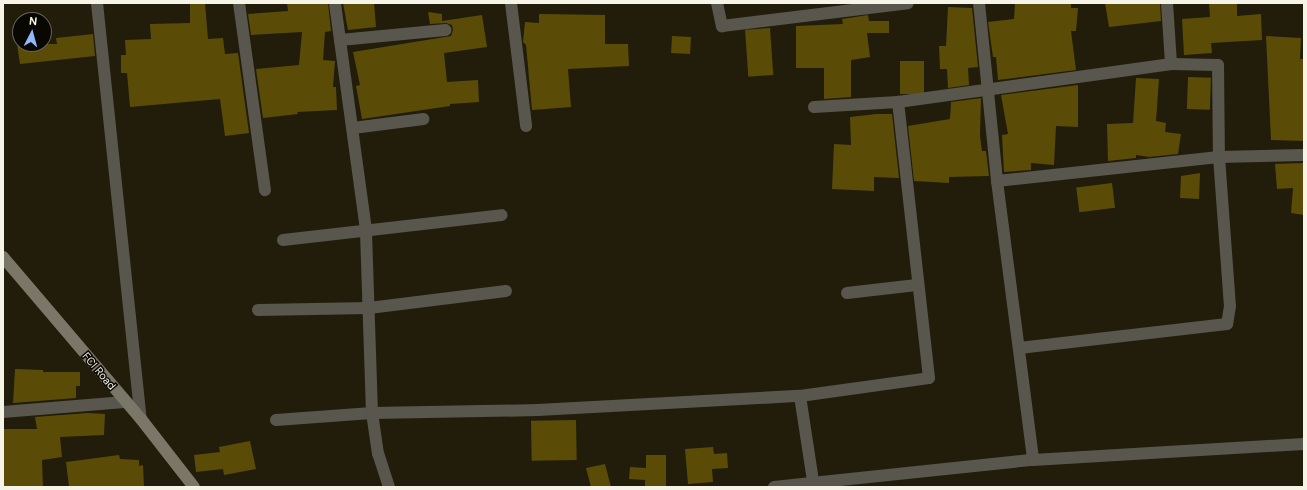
<!DOCTYPE html>
<html>
<head>
<meta charset="utf-8">
<style>
	body { margin:0 }
	#map { position:relative; width:1307px; height:490px; overflow:hidden; background:#211d0a; font-family:"DM Sans",sans-serif }
	div>[style] { position:absolute }
	.building>* { inset:0; background:#5a4c07; transform-origin:0 0 }
	.street>* { height:12px; margin:-6px; padding:0 6px; transform-origin:6px; border-radius:6px; background:#58564d }
	.secondary>* { height:12px; margin:-6px; padding:0 6px; transform-origin:6px; border-radius:6px; background:#7a7769 }
	span { translate:-50% -50%; white-space:nowrap; text-align:center; line-height:1.15; -webkit-text-stroke:3px #090702; paint-order:stroke }
	.street-label { font-size:11px; color:#f6f3e7 }
	.frame { position:absolute; inset:0; border:4px solid #f6f3e7; pointer-events:none }
	.north { position:absolute; left:12px; top:12px; width:40px; height:40px; box-sizing:border-box; background:#090702; border:1px solid #68655e; border-radius:50%; rotate:6deg; font-size:11px; font-weight:700; line-height:16px; text-align:center; color:#f6f3e7 }
	.north::after { content:''; display:block; margin:auto; width:14px; height:18px; background:#92b7fd; clip-path:polygon(50% 0,100% 100%,50% 72%,0 100%) }
</style>
</head>
<body>
<div id="map">
	<div class="building">
		<div style="clip-path:polygon(190px 3px,205px 3px,208px 39px,223px 38px,225px 54px,238px 53px,249px 133px,225px 136px,220px 99px,130px 107px,127px 73px,121px 73px,121px 55px,126px 55px,125px 40px,151px 39px,150px 24px,190px 23px)"></div>
		<div style="clip-path:polygon(287px 3px,328px 3px,331px 31px,325px 32px,323px 60px,335px 61px,333px 87px,336px 87px,337px 110px,297px 112px,298px 114px,263px 118px,256px 69px,299px 65px,302px 32px,251px 35px,248px 14px,288px 11px)"></div>
		<div style="clip-path:polygon(343px 3px,374px 3px,376px 27px,348px 30px)"></div>
		<div style="clip-path:polygon(1015px 3px,1071px 3px,1071px 8px,1078px 8px,1076px 31px,1071px 31px,1076px 70px,998px 80px,996px 57px,993px 57px,988px 22px,1014px 19px)"></div>
		<div style="clip-path:polygon(1105px 3px,1160px 3px,1161px 21px,1109px 27px)"></div>
		<div style="clip-path:polygon(1209px 3px,1237px 3px,1237px 16px,1261px 14px,1262px 40px,1211px 43px,1212px 53px,1184px 55px,1182px 19px,1210px 17px)"></div>
		<div style="clip-path:polygon(948px 7px,972px 8px,978px 67px,968px 68px,969px 85px,948px 88px,947px 69px,940px 69px,939px 46px,946px 46px)"></div>
		<div style="clip-path:polygon(428px 12px,442px 14px,442px 21px,482px 15px,487px 47px,444px 53px,447px 82px,478px 80px,479px 102px,450px 104px,450px 106px,362px 119px,356px 86px,360px 85px,353px 52px,451px 36px,453px 30px,452px 25px,446px 23px,430px 24px)"></div>
		<div style="clip-path:polygon(539px 14px,605px 15px,605px 44px,628px 44px,629px 66px,568px 69px,571px 107px,532px 110px,526px 45px,523px 42px,525px 22px,539px 23px)"></div>
		<div style="clip-path:polygon(868px 15px,869px 21px,889px 21px,889px 33px,867px 33px,870px 57px,851px 60px,851px 97px,824px 99px,824px 68px,796px 68px,796px 26px,843px 24px,842px 19px)"></div>
		<div style="left:770px;top:28px;width:47px;height:25px;rotate:86deg"></div>
		<div style="clip-path:polygon(93px 34px,95px 56px,20px 64px,17px 44px,57px 44px,56px 38px)"></div>
		<div style="left:672px;top:36px;width:19px;height:17px;rotate:3deg"></div>
		<div style="clip-path:polygon(1266px 36px,1301px 38px,1300px 59px,1304px 59px,1304px 141px,1271px 140px)"></div>
		<div style="left:900px;top:61px;width:24px;height:33px"></div>
		<div style="left:1188px;top:77px;width:23px;height:32px;rotate:2deg"></div>
		<div style="clip-path:polygon(1136px 78px,1159px 79px,1156px 121px,1166px 123px,1165px 132px,1181px 134px,1178px 154px,1149px 157px,1136px 155px,1136px 158px,1108px 161px,1107px 124px,1133px 123px)"></div>
		<div style="clip-path:polygon(1078px 85px,1078px 127px,1056px 126px,1054px 165px,1031px 163px,1031px 170px,1004px 172px,1002px 135px,1008px 134px,1001px 95px)"></div>
		<div style="clip-path:polygon(981px 98px,980px 136px,982px 151px,986px 151px,989px 176px,949px 177px,949px 183px,914px 181px,908px 126px,950px 119px,951px 102px)"></div>
		<div style="clip-path:polygon(876px 114px,892px 114px,899px 178px,874px 177px,874px 191px,832px 189px,834px 144px,851px 145px,850px 117px)"></div>
		<div style="clip-path:polygon(1304px 163px,1304px 215px,1291px 213px,1293px 188px,1277px 189px,1275px 164px)"></div>
		<div style="clip-path:polygon(1200px 173px,1199px 199px,1180px 198px,1181px 176px)"></div>
		<div style="left:1112px;top:183px;width:25px;height:36px;rotate:83deg"></div>
		<div style="clip-path:polygon(15px 369px,43px 370px,43px 372px,80px 372px,80px 386px,76px 386px,76px 398px,13px 403px)"></div>
		<div style="clip-path:polygon(88px 413px,105px 414px,104px 435px,60px 437px,62px 457px,42px 460px,43px 487px,3px 487px,3px 429px,37px 429px,35px 417px)"></div>
		<div style="left:576px;top:420px;width:40px;height:45px;rotate:89deg"></div>
		<div style="clip-path:polygon(250px 441px,256px 469px,224px 475px,223px 469px,196px 472px,194px 455px,220px 452px,219px 447px)"></div>
		<div style="clip-path:polygon(713px 447px,714px 454px,727px 453px,728px 468px,712px 469px,713px 482px,688px 484px,685px 449px)"></div>
		<div style="clip-path:polygon(119px 455px,120px 459px,139px 460px,139px 466px,143px 465px,144px 487px,69px 487px,66px 462px)"></div>
		<div style="clip-path:polygon(646px 455px,666px 455px,666px 487px,645px 487px,645px 480px,629px 479px,630px 467px,646px 468px)"></div>
		<div style="clip-path:polygon(605px 464px,611px 487px,591px 487px,586px 468px)"></div>
	</div>
	<div class="street">
		<div style="left:97px;top:3px;width:418px;rotate:84deg"></div>
		<div style="left:239px;top:3px;width:189px;rotate:82.1deg"></div>
		<div style="left:511px;top:3px;width:124px;rotate:83deg"></div>
		<div style="left:717px;top:3px;width:24px;rotate:78deg"></div>
		<div style="left:722px;top:26px;width:187px;rotate:-7deg"></div>
		<div style="left:979px;top:3px;width:179px;rotate:84.2deg"></div>
		<div style="left:997px;top:181px;width:281px;rotate:82.6deg"></div>
		<div style="left:1167px;top:3px;width:61px;rotate:86.2deg"></div>
		<div style="left:1171px;top:64px;width:47px;rotate:1.2deg"></div>
		<div style="left:1218px;top:65px;width:92px;rotate:89.4deg"></div>
		<div style="left:1219px;top:157px;width:85px;rotate:-1.3deg"></div>
		<div style="left:340px;top:40px;width:106px;rotate:-5.4deg"></div>
		<div style="left:814px;top:107px;width:84px;rotate:-3.4deg"></div>
		<div style="left:353px;top:128px;width:71px;rotate:-7.3deg"></div>
		<div style="left:997px;top:181px;width:223px;rotate:-6.2deg"></div>
		<div style="left:1219px;top:157px;width:149px;rotate:85.8deg"></div>
		<div style="left:1230px;top:306px;width:18px;rotate:99deg"></div>
		<div style="left:1227px;top:324px;width:209px;rotate:173.4deg"></div>
		<div style="left:283px;top:240px;width:220px;rotate:-6.5deg"></div>
		<div style="left:847px;top:293px;width:70px;rotate:-6.5deg"></div>
		<div style="left:258px;top:310px;width:111px;rotate:-1deg"></div>
		<div style="left:369px;top:308px;width:138px;rotate:-7.1deg"></div>
		<div style="left:800px;top:396px;width:130px;rotate:-7.9deg"></div>
		<div style="left:929px;top:378px;width:278px;rotate:-96.4deg"></div>
		<div style="left:898px;top:102px;width:276px;rotate:-7.9deg"></div>
		<div style="left:3px;top:412px;width:122px;rotate:-4.7deg"></div>
		<div style="left:276px;top:420px;width:96px;rotate:-4.2deg"></div>
		<div style="left:372px;top:413px;width:183px;rotate:-91.9deg"></div>
		<div style="left:366px;top:230px;width:229px;rotate:-97.8deg"></div>
		<div style="left:389px;top:487px;width:35px;rotate:-108deg"></div>
		<div style="left:378px;top:454px;width:41px;rotate:-98.3deg"></div>
		<div style="left:372px;top:413px;width:166px;rotate:-1deg"></div>
		<div style="left:538px;top:410px;width:262px;rotate:-3.1deg"></div>
		<div style="left:800px;top:396px;width:92px;rotate:81.3deg"></div>
		<div style="left:774px;top:487px;width:260px;rotate:-6deg"></div>
		<div style="left:1033px;top:460px;width:271px;rotate:-3.4deg"></div>
	</div>
	<div class="secondary">
		<div style="left:3px;top:257px;width:213px;rotate:49.6deg"></div>
		<div style="left:141px;top:419px;width:86px;rotate:52.1deg"></div>
	</div>
	<div class="street-label">
		<span style="left:99px;top:371px;rotate:50deg">FCI Road</span>
	</div>
	<div class="frame"></div>
	<div class="north">N</div>
</div>
</body>
</html>
